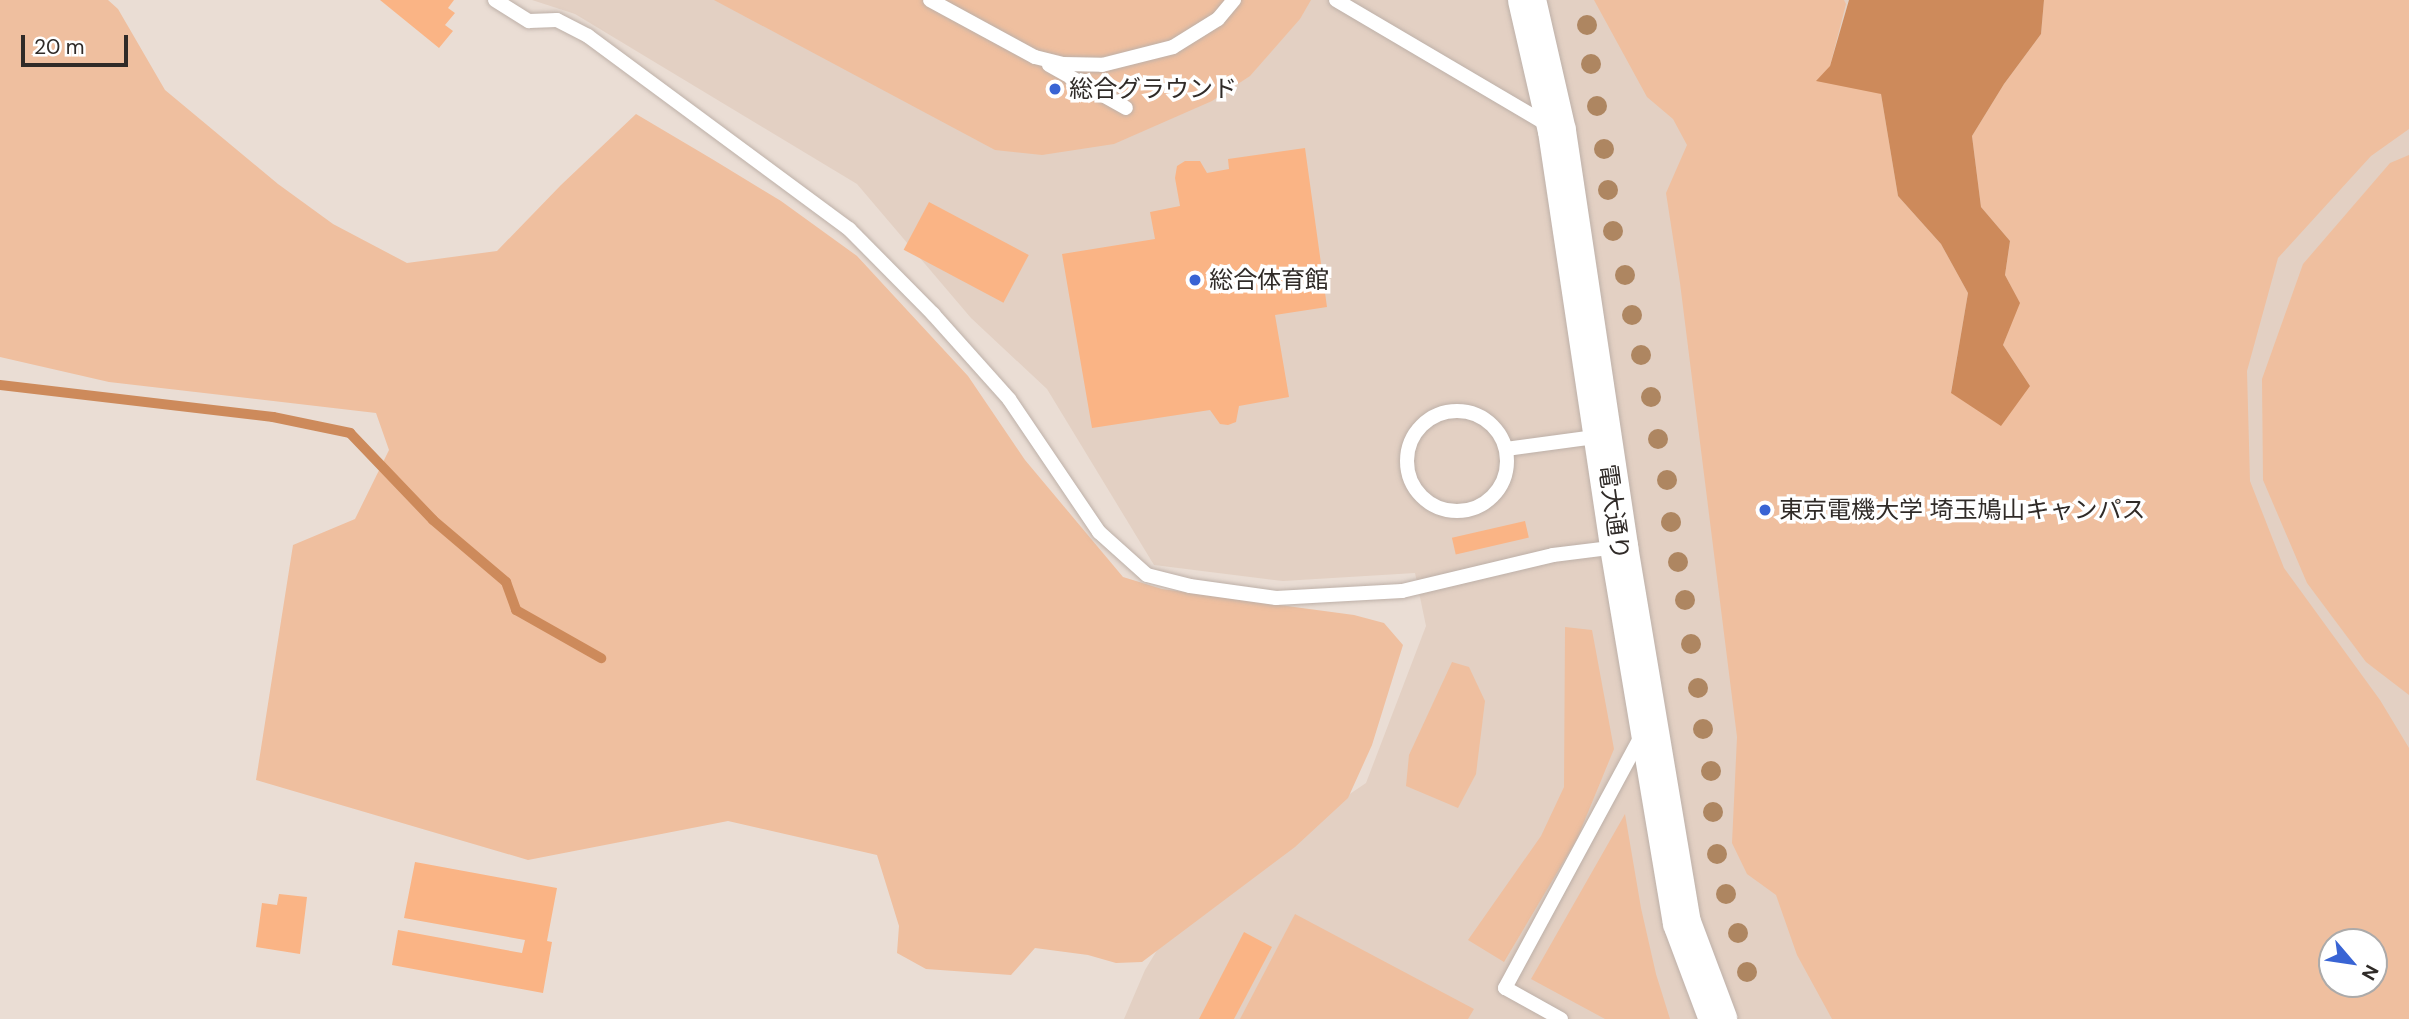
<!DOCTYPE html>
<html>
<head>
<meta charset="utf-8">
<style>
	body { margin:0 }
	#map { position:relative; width:2409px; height:1019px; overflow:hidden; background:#eaddd4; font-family:"DM Sans","Noto Sans JP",sans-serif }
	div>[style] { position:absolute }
	.built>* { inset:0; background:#e3d0c3 }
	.green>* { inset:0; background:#efbf9f }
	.water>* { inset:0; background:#cd8a5b }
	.stream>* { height:10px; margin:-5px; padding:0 5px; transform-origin:5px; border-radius:5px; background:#cd8a5b }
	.building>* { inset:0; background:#fab485; transform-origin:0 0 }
	.roads { filter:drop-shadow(0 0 2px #bdb0a8) drop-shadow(0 0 2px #bdb0a8) }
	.lane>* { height:14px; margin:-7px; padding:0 7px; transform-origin:7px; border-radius:7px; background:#fff }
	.lane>.ring { margin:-7px; padding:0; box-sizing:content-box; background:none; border:14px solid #fff; border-radius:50% }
	.secondary>* { height:38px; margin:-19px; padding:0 19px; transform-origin:19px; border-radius:19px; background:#fff }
	.trees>* { width:20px; height:20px; margin:-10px; border-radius:50%; background:#ae8661 }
	.dots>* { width:19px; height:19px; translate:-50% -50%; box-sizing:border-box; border:4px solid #fff; border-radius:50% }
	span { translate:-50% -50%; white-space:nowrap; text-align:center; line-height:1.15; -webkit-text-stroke:7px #fff; paint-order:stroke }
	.poi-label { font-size:24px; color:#302b28 }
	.left { translate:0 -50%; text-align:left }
	.street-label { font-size:24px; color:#302b28 }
	.north { position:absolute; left:2318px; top:928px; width:70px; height:70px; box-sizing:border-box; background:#fff; border:2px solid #acaaa9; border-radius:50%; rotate:119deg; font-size:19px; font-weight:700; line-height:28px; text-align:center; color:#302b28 }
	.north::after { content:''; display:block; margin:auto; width:24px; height:32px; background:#3964d4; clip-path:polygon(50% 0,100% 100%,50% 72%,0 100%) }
	.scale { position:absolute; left:21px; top:35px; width:107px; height:32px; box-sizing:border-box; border:4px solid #302b28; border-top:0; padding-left:9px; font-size:21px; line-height:24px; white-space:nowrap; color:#302b28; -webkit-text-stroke:5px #fff; paint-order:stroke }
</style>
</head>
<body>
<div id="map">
	<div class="built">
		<div style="clip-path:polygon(evenodd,532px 0,2409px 0,2409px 1019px,1124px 1019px,1145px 970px,1184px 906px,1366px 783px,1426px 626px,1415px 573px,1283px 581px,1154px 565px,1047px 389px,971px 318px,857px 184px,575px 14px,532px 0,2332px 942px,2374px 942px,2374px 984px,2332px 984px,2332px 942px)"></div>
	</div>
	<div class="green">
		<div style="clip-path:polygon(0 0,108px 0,118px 9px,165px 90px,278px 184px,333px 224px,407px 263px,497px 251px,561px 185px,636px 114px,712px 159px,781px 201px,857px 256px,968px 376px,1025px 460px,1123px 577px,1162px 589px,1354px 615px,1384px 623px,1403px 645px,1372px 745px,1348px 798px,1295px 847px,1142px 962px,1116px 963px,1088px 955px,1035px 948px,1011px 975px,926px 969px,897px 953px,899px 926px,877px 855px,728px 821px,528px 860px,256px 780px,293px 545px,355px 519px,389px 450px,376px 413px,109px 382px,0 357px)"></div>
		<div style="clip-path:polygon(714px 0,1311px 0,1300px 19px,1250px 76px,1212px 101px,1114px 144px,1042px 155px,995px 150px)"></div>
		<div style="clip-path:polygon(evenodd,1594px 0,1844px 0,1846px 4px,1830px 66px,1881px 94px,1898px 196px,1941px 244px,1968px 293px,1951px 392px,2030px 386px,2003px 345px,2019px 302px,2005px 275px,2010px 241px,1981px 207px,1972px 136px,2004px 84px,2041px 34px,2044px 0,2409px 0,2409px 129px,2371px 156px,2278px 258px,2247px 371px,2250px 481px,2284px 568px,2380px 700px,2409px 748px,2409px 1019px,1832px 1019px,1797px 955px,1776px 895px,1747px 874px,1732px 843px,1737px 737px,1680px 283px,1666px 193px,1687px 145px,1673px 119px,1647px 97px,1594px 0,2332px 942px,2374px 942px,2374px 984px,2332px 984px,2332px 942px)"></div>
		<div style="clip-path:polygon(2409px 155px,2409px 695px,2366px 662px,2307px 583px,2263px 480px,2262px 379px,2303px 264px,2390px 163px)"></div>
		<div style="clip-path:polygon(1565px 627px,1592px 630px,1614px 749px,1577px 839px,1504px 962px,1468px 940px,1541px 836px,1564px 787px)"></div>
		<div style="clip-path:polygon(1452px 662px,1469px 667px,1485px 701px,1476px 774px,1458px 808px,1406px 786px,1409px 755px)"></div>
		<div style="clip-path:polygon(1625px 814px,1641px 908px,1656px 974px,1670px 1019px,1605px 1019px,1531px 979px)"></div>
		<div style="clip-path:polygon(1295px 914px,1474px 1009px,1468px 1019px,1240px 1019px)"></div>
	</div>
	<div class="water">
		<div style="clip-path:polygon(1849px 0,2044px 0,2041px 34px,2004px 84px,1972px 136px,1981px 207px,2010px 241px,2005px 275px,2020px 303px,2003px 345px,2030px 386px,2001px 426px,1951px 393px,1968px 293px,1941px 244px,1898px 196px,1881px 94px,1816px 81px,1830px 66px)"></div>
	</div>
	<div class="stream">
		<div style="left:0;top:385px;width:275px;rotate:6.7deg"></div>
		<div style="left:273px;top:417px;width:79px;rotate:11.7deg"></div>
		<div style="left:350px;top:433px;width:120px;rotate:46.3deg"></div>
		<div style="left:433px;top:520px;width:96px;rotate:40.3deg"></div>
		<div style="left:506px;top:582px;width:30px;rotate:70deg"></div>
		<div style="left:516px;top:610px;width:98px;rotate:29.5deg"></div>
	</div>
	<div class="building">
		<div style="clip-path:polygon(380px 0,454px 0,448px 8px,455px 13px,445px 25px,453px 31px,439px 48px)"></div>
		<div style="clip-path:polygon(1305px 148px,1327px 307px,1275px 315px,1289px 397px,1239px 406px,1236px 422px,1228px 425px,1220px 424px,1210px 410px,1092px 428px,1062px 254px,1155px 239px,1150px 212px,1180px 206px,1175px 178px,1177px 166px,1185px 161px,1200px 161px,1207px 173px,1229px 169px,1228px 159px)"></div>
		<div style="left:929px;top:202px;width:113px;height:54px;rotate:28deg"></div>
		<div style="left:1525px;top:521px;width:17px;height:75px;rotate:77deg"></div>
		<div style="clip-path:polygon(415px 862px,557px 888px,547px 941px,552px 942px,543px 993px,392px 965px,398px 930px,522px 953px,525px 940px,404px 918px)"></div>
		<div style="clip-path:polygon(279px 894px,307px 897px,300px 954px,256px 947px,262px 903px,277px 905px)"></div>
		<div style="clip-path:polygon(1244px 932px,1272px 947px,1234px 1019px,1199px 1019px)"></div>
	</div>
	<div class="roads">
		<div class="lane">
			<div style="left:495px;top:0;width:40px;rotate:32deg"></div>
			<div style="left:529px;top:21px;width:28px;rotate:-2deg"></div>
			<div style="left:557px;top:20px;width:35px;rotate:27deg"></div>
			<div style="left:588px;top:36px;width:325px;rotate:36.5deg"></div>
			<div style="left:849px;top:229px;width:120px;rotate:45.3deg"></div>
			<div style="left:933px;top:314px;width:114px;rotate:48.2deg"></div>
			<div style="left:1009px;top:399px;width:161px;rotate:55.9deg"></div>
			<div style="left:1099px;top:532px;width:64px;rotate:41.9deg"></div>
			<div style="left:1147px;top:575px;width:44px;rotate:14.3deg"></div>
			<div style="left:1190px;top:586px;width:87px;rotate:7.9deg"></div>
			<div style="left:1276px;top:598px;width:126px;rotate:-3.2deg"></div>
			<div style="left:1402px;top:591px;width:155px;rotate:-13.4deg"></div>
			<div style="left:1553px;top:555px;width:64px;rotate:-7.1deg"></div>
			<div style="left:930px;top:0;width:119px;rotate:28.5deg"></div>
			<div style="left:1035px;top:57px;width:29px;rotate:14deg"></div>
			<div style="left:1063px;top:64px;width:39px;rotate:1deg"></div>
			<div style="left:1102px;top:65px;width:73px;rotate:-14.2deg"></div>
			<div style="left:1173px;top:47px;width:53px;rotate:-31.9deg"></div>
			<div style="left:1218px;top:19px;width:25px;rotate:-50deg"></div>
			<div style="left:1336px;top:0;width:248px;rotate:30.5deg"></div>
			<div style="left:1049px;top:65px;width:88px;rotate:29.2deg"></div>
			<div class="ring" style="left:1407px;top:411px;width:86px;height:86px"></div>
			<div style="left:1506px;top:449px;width:97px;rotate:-7.7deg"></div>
			<div style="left:1561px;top:1019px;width:64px;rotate:-151deg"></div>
			<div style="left:1505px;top:988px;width:288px;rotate:-61.6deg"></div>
		</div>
		<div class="secondary">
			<div style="left:1527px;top:0;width:134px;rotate:77.1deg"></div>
			<div style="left:1557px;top:131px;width:421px;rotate:81.5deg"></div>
			<div style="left:1619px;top:547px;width:381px;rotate:80.5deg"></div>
			<div style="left:1682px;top:923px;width:103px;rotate:69.4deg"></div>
		</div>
	</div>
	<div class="trees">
		<div style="left:1587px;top:25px"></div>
		<div style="left:1591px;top:64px"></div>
		<div style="left:1597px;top:106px"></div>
		<div style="left:1604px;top:149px"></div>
		<div style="left:1608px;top:190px"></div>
		<div style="left:1613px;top:231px"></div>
		<div style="left:1625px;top:275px"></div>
		<div style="left:1632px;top:315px"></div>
		<div style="left:1641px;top:355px"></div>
		<div style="left:1651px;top:397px"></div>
		<div style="left:1658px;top:439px"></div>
		<div style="left:1667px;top:480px"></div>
		<div style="left:1671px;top:522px"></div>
		<div style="left:1678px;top:562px"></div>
		<div style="left:1685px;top:600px"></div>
		<div style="left:1691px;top:644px"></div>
		<div style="left:1698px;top:688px"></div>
		<div style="left:1703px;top:729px"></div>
		<div style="left:1711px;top:771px"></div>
		<div style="left:1713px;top:812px"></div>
		<div style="left:1717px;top:854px"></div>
		<div style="left:1726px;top:894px"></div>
		<div style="left:1738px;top:933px"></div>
		<div style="left:1747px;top:972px"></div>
	</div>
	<div class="dots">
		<div style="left:1055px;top:89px;background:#3964d4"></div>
		<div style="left:1195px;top:280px;background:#3964d4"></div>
		<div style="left:1765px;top:510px;background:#3964d4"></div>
	</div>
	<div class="poi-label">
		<span class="left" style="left:1069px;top:89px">総合グラウンド</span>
		<span class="left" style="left:1209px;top:280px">総合体育館</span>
		<span class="left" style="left:1779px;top:510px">東京電機大学 埼玉鳩山キャンパス</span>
	</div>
	<div class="street-label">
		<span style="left:1614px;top:512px;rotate:82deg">電大通り</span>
	</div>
	<div class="north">N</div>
	<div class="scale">20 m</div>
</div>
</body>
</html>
